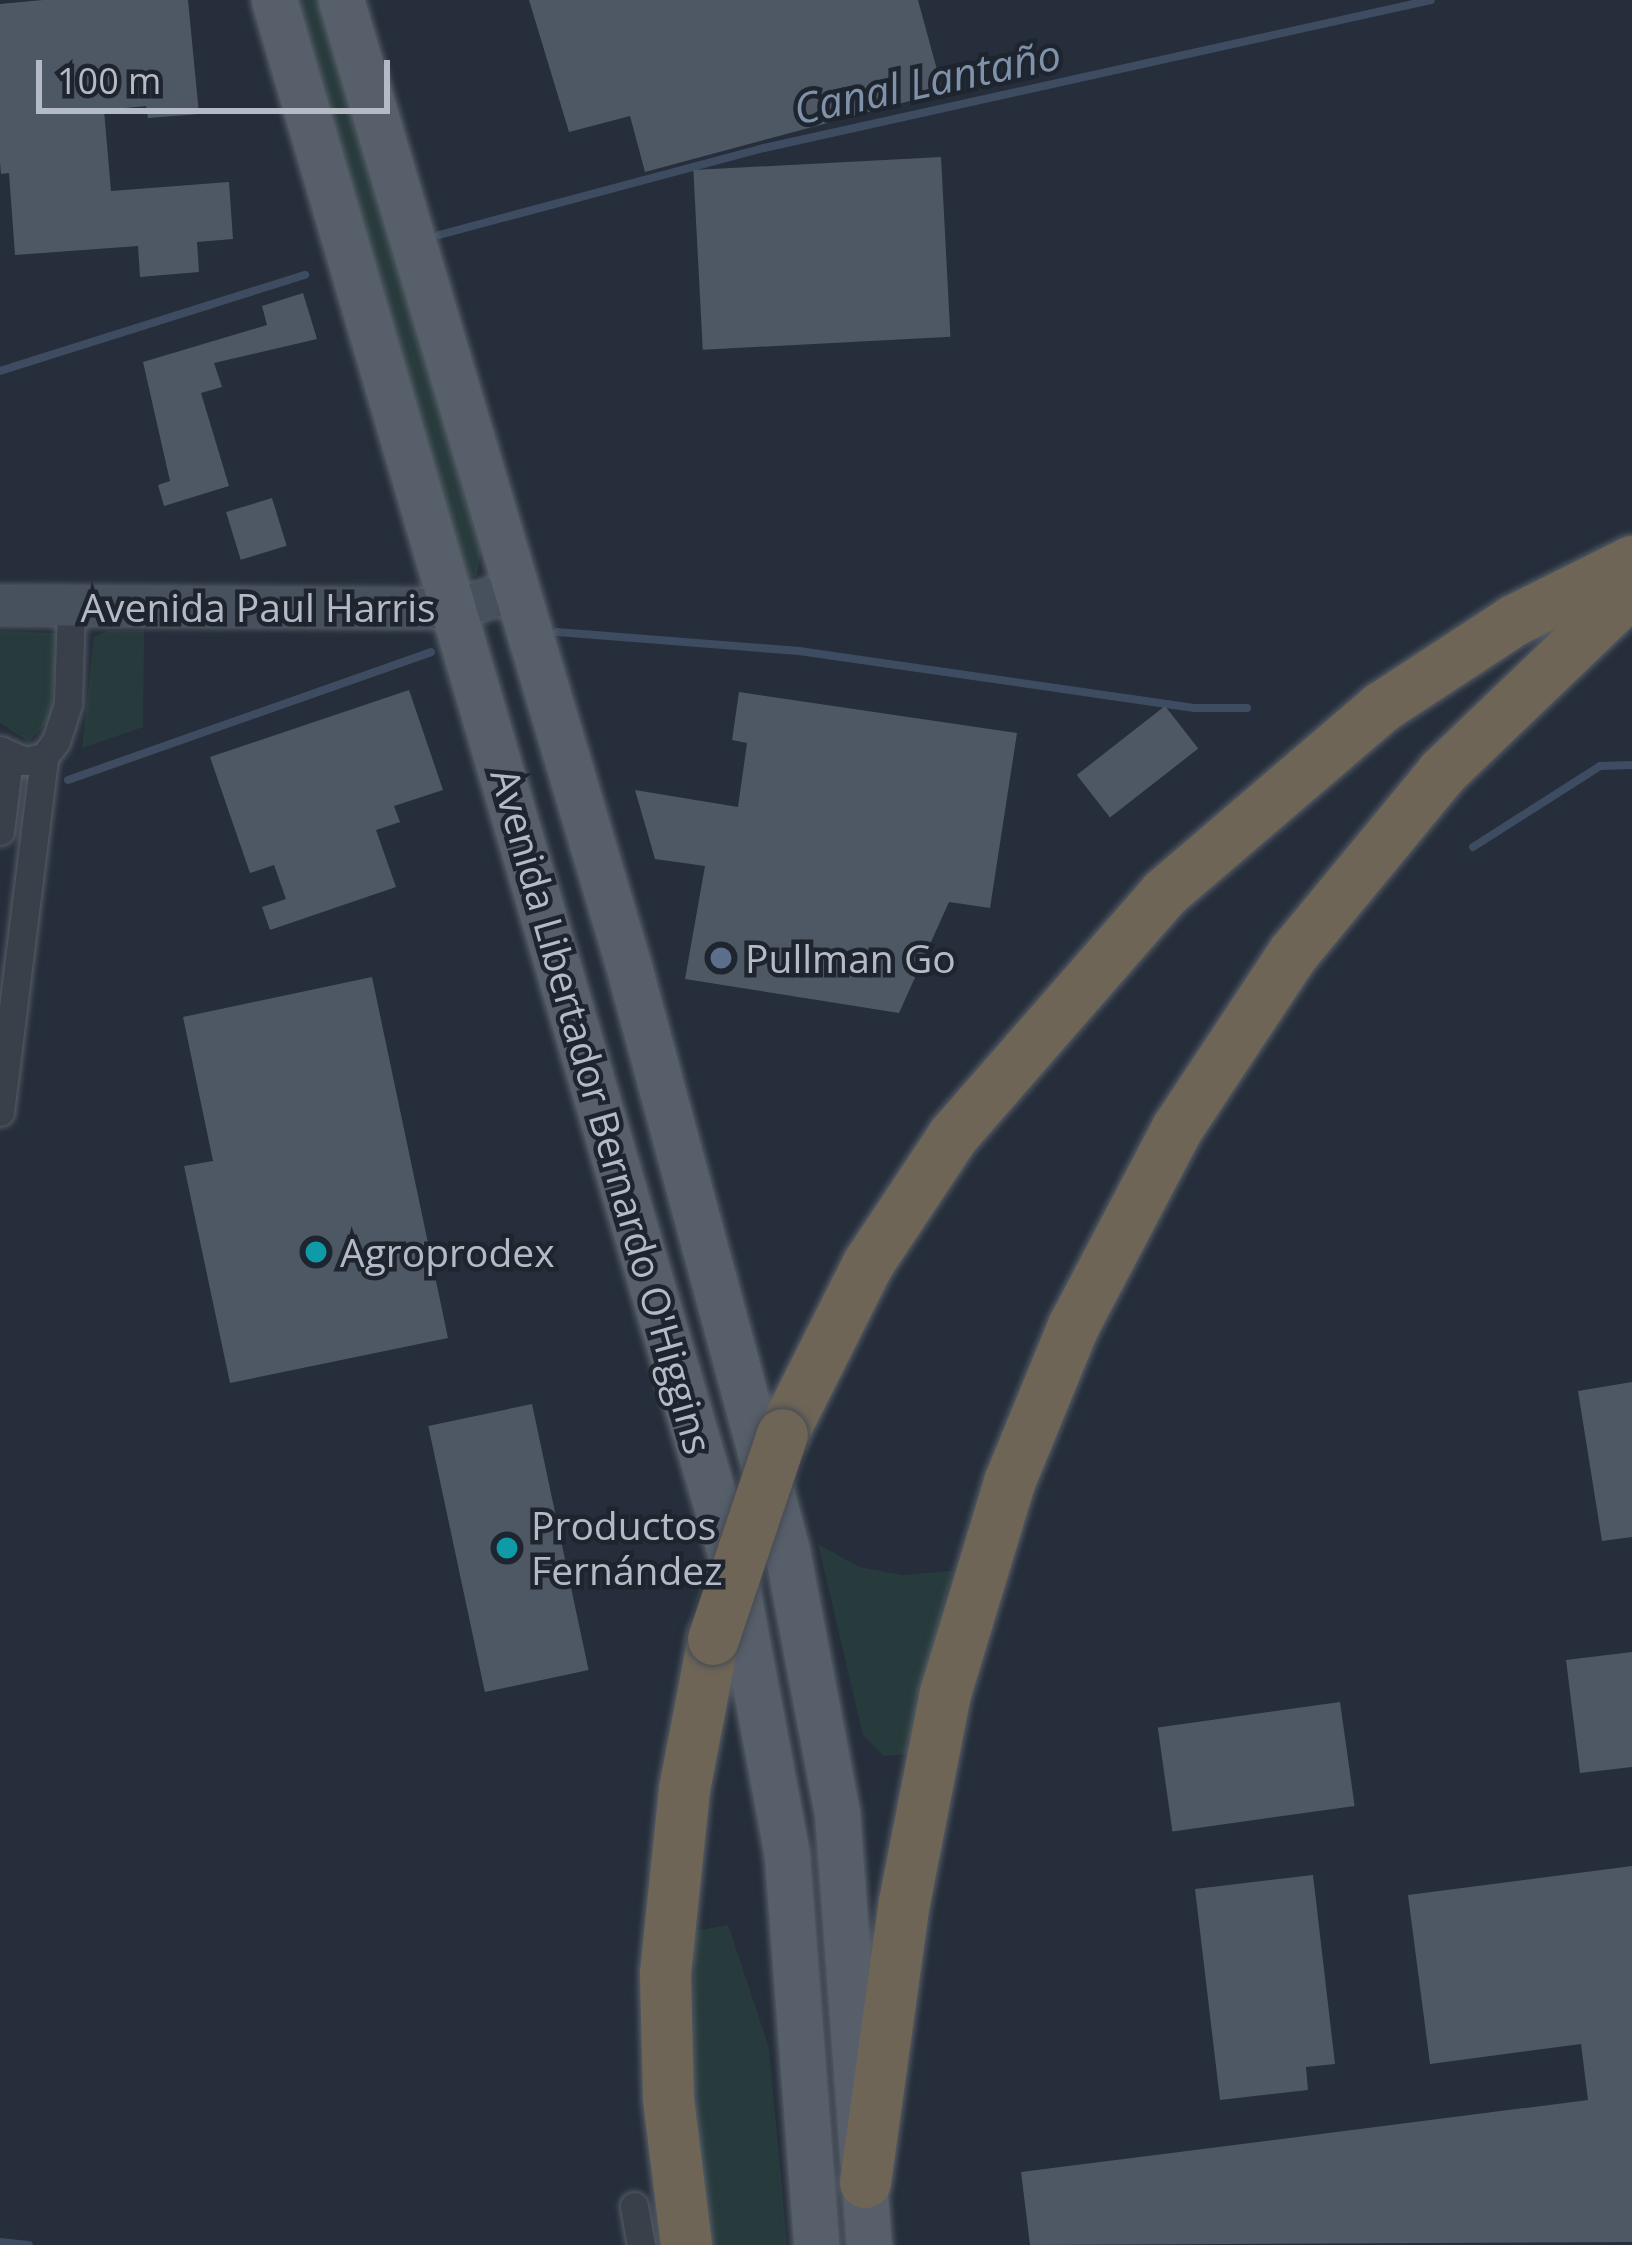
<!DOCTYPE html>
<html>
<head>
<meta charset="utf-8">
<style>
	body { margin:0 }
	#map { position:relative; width:1632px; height:2245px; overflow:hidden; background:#252e3a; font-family:"Open Sans",sans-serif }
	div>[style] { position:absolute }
	.green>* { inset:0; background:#283b3c }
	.stream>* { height:8px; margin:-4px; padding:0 4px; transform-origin:4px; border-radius:4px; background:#3d4c61 }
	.building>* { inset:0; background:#4e5865; transform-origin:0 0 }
	.roads { filter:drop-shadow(0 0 3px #575e68) drop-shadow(0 0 3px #575e68) }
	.street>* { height:27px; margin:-13.5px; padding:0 13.5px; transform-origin:13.5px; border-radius:13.5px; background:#39404a }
	.secondary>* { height:39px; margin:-19.5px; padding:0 19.5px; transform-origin:19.5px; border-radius:19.5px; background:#47505d }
	.primary>* { height:45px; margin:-22.5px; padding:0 22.5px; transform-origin:22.5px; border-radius:22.5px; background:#575f6a }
	.highway>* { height:51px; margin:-25.5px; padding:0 25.5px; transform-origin:25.5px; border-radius:25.5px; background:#6f6557 }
	.bridges { filter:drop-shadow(0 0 3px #444b55) drop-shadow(0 0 3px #444b55) }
	.highway-bridge>* { height:51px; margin:-25.5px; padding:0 25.5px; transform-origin:25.5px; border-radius:25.5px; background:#6f6557 }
	.dots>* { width:33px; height:33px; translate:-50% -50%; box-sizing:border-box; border:6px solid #1e252f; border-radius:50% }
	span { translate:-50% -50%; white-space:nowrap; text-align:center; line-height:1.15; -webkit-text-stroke:9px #1e252f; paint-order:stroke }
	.street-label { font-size:39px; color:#b4bbc6 }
	.poi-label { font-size:39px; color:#b4bbc6 }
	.left { translate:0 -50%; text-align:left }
	.water-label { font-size:42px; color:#7f92aa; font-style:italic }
	.scale { position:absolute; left:36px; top:60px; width:354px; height:54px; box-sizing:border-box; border:6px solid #b4bbc6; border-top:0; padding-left:15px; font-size:36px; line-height:42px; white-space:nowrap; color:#b4bbc6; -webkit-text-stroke:9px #1e252f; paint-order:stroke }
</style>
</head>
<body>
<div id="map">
	<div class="green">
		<div style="clip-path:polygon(295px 0,320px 0,481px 551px,477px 576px,466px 577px)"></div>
		<div style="clip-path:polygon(0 631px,57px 633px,51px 718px,29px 742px,0 723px)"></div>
		<div style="clip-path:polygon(107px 631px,144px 631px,143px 727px,82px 748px,94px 637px)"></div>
		<div style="clip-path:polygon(818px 1544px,859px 1567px,902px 1575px,952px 1571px,907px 1754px,884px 1756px,863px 1735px)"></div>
		<div style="clip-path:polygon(728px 1925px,769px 2048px,787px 2245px,708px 2245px,694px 2098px,694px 1931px)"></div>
	</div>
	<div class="stream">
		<div style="left:439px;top:235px;width:336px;rotate:-15deg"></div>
		<div style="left:764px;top:148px;width:683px;rotate:-12.51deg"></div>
		<div style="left:0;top:371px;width:320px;rotate:-17.5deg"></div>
		<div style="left:557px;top:632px;width:243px;rotate:4.5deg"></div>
		<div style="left:799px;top:651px;width:401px;rotate:8.2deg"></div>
		<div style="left:1196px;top:708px;width:51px"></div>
		<div style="left:68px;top:780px;width:385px;rotate:-19.4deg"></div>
		<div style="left:1473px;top:847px;width:151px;rotate:-32.5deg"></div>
		<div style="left:1600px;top:766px;width:32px;rotate:-2deg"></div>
		<div style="left:0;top:2242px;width:29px;rotate:6deg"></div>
	</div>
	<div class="building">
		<div style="clip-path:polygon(43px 0,188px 0,199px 114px,148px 118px,146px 106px,104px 110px,111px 191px,229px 182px,233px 239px,197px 242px,199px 272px,140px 277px,138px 246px,15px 255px,9px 173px,1px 174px,0 162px,0 4px)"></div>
		<div style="clip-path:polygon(529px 0,918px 0,943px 92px,645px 172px,630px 116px,569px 132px)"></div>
		<div style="left:941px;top:157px;width:180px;height:248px;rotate:87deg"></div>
		<div style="clip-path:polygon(303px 293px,317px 339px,214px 363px,222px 387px,201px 393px,229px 486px,164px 506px,158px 485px,170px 481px,143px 362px,267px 325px,262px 306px)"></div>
		<div style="left:272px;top:498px;width:50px;height:48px;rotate:73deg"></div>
		<div style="clip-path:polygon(409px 690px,443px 790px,394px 806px,400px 822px,376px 830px,396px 887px,270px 930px,262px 907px,286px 899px,274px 865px,250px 873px,210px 757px)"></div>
		<div style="clip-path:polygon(739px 692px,1017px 733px,990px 908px,949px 902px,899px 1013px,685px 979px,705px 866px,655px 859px,635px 790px,738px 807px,747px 743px,732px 740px)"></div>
		<div style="left:1165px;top:706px;width:54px;height:112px;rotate:52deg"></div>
		<div style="clip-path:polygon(372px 977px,448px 1338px,230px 1383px,184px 1166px,213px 1161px,183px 1017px)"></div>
		<div style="clip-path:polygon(1632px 1382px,1632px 1537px,1602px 1541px,1578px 1391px)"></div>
		<div style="left:532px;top:1404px;width:272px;height:106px;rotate:78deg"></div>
		<div style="clip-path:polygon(1632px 1652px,1632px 1767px,1580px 1773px,1566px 1660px)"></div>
		<div style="left:1340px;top:1702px;width:105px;height:184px;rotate:82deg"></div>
		<div style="clip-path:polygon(1632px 1866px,1632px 2242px,1030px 2245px,1021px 2172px,1588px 2100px,1581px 2044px,1430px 2064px,1408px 1895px)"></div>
		<div style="clip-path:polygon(1313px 1875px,1335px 2064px,1306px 2067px,1308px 2090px,1220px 2100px,1195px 1889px)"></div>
	</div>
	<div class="roads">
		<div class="street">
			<div style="left:0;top:750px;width:27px;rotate:24deg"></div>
			<div style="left:25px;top:761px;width:19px;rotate:-12deg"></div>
			<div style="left:44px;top:757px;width:20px;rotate:-53deg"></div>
			<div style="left:56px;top:741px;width:40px;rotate:-72deg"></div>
			<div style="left:68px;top:703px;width:97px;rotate:-88.2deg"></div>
			<div style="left:0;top:831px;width:73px;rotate:-82.9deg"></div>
			<div style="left:0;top:1112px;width:358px;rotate:-82.9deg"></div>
			<div style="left:634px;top:2206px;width:40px;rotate:80deg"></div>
		</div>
		<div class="secondary">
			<div style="left:0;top:605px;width:455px;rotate:0.4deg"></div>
			<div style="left:455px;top:608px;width:60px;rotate:-16.3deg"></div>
		</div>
		<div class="primary">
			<div style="left:274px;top:0;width:1622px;rotate:73.63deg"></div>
			<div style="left:731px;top:1556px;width:305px;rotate:79.4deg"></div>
			<div style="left:787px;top:1856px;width:390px;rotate:85.7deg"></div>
			<div style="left:341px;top:0;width:1006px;rotate:73.42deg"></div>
			<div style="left:628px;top:964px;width:608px;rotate:74.84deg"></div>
			<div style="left:787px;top:1551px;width:267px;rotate:79.2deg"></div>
			<div style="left:837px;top:1813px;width:433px;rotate:85.8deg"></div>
		</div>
		<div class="highway">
			<div style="left:782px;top:1434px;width:191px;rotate:-63.3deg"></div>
			<div style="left:868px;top:1263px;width:154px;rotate:-56.4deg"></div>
			<div style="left:953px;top:1135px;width:321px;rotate:-48.9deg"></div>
			<div style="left:1164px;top:893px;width:286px;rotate:-40.6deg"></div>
			<div style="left:1381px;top:707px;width:159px;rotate:-33.2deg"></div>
			<div style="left:1514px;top:620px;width:132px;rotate:-26.6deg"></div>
			<div style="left:865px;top:2182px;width:283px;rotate:-82.1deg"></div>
			<div style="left:904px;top:1902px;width:213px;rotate:-78.9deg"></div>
			<div style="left:945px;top:1693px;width:220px;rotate:-73.1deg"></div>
			<div style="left:1009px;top:1482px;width:169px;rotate:-67.7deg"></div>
			<div style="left:1073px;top:1326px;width:224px;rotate:-62.3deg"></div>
			<div style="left:1177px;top:1128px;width:210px;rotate:-56.5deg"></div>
			<div style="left:1293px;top:953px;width:234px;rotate:-50.5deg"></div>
			<div style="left:1442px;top:772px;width:263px;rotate:-43.8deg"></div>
			<div style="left:686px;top:2245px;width:148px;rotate:-97deg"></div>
			<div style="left:668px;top:2098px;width:125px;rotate:-91.4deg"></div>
			<div style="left:665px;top:1973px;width:185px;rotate:-84.1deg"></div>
			<div style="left:684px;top:1789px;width:153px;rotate:-79.1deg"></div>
		</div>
	</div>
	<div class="bridges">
		<div class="highway-bridge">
			<div style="left:713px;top:1639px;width:216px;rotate:-71.4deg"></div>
		</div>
	</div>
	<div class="dots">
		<div style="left:721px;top:958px;background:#5c6f8a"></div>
		<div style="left:316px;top:1252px;background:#0f9aa8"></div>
		<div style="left:507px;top:1548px;background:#0f9aa8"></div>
	</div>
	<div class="street-label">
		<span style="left:258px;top:607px">Avenida Paul Harris</span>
		<span style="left:602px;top:1111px;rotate:74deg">Avenida Libertador Bernardo O'Higgins</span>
	</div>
	<div class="poi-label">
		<span class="left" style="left:745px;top:958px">Pullman Go</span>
		<span class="left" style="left:340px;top:1252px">Agroprodex</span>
		<span class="left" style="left:531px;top:1548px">Productos<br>Fernández</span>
	</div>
	<div class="water-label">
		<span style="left:927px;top:81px;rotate:-12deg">Canal Lantaño</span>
	</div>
	<div class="scale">100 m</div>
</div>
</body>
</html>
